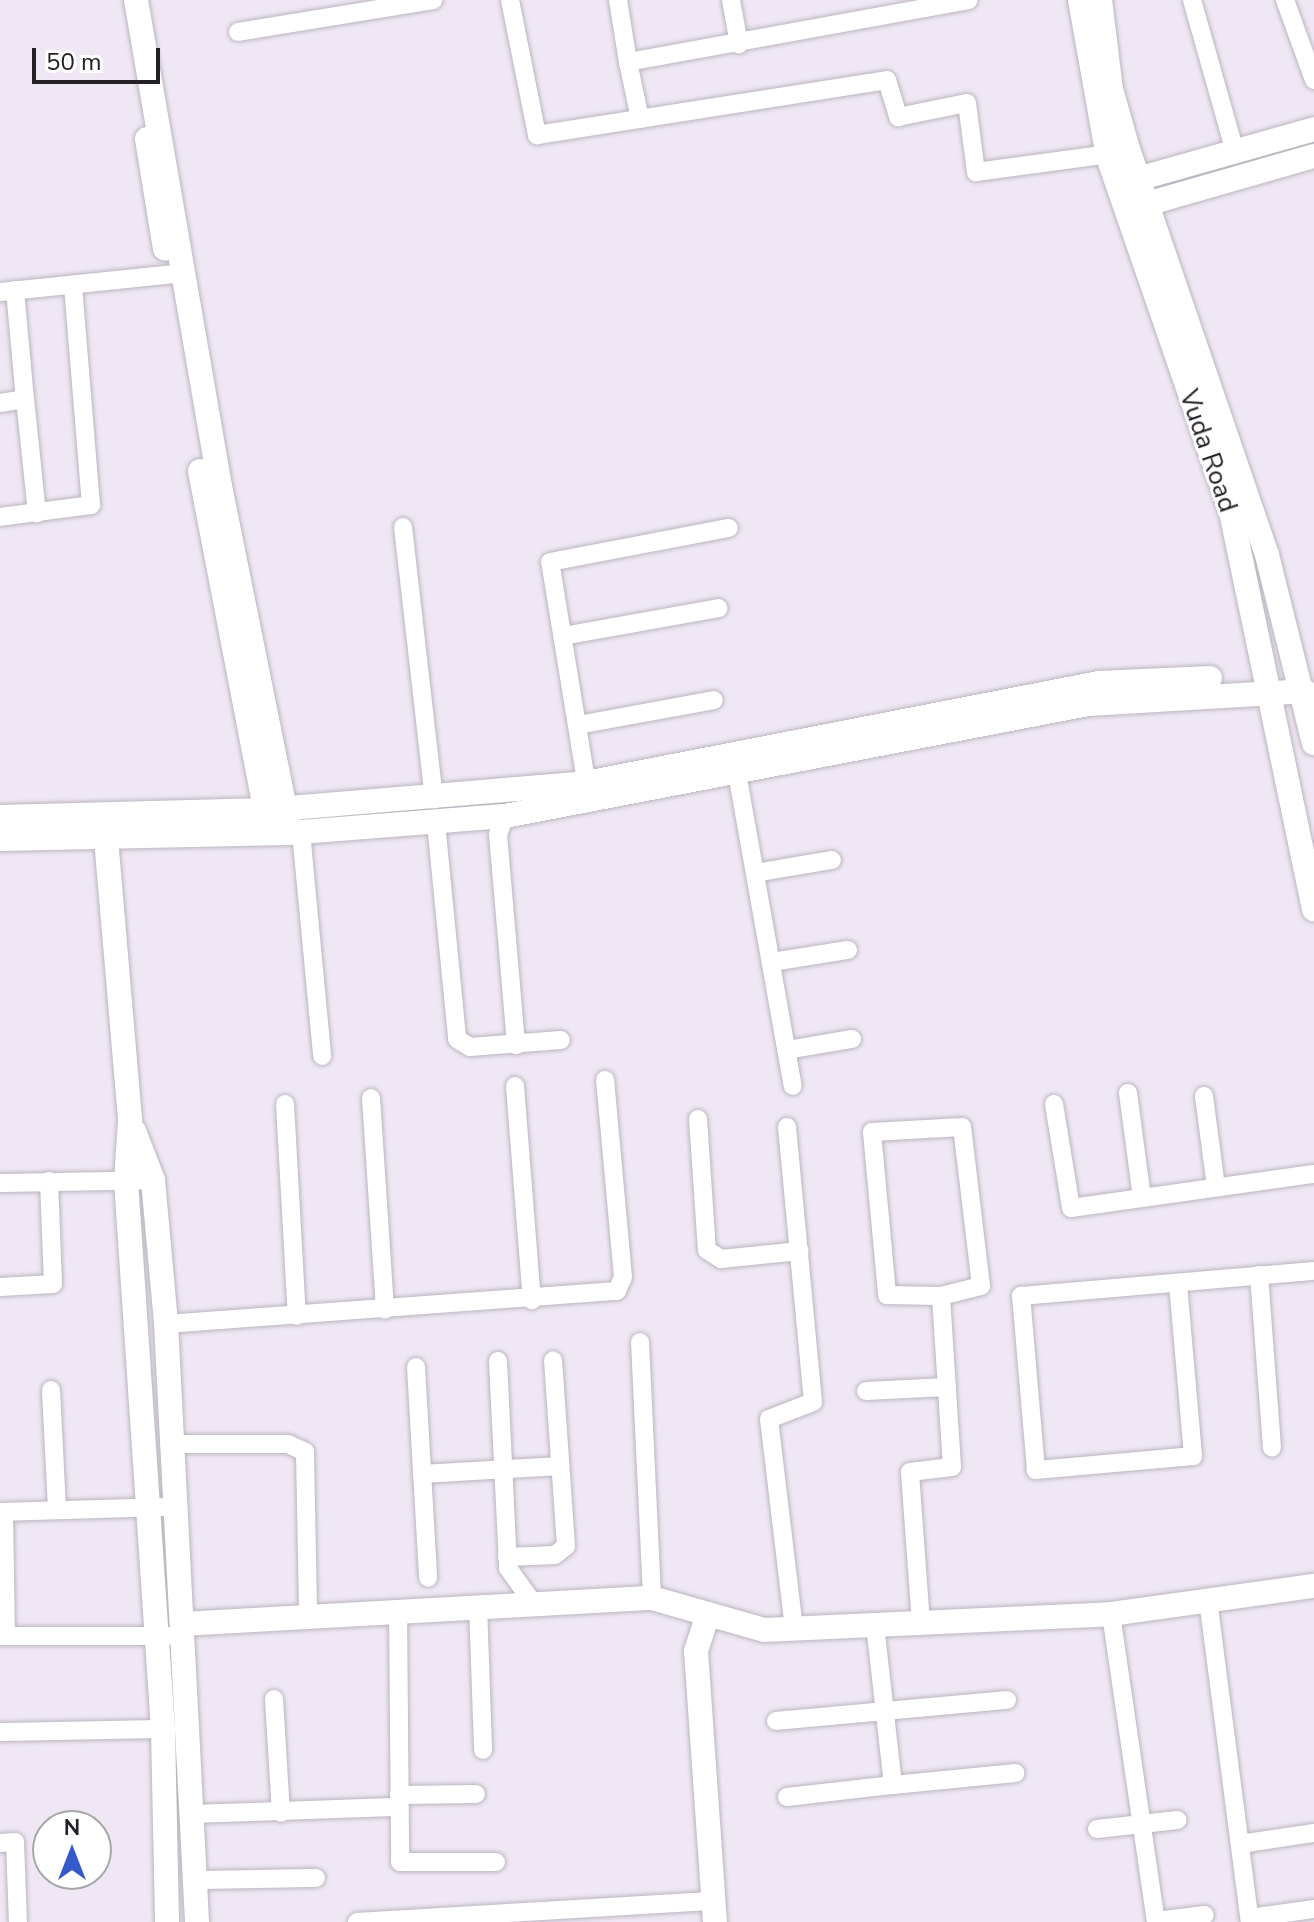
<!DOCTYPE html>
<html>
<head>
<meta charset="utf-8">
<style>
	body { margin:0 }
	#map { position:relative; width:1314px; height:1922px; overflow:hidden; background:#efe8f4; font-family:"Nunito Sans",sans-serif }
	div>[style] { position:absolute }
	.roads { filter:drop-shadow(0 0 2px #bbb5c0) drop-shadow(0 0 2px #bbb5c0) }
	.minor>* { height:18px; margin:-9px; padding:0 9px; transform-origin:9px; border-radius:9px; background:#fff }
	.tertiary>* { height:24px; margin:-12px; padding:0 12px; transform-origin:12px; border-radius:12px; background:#fff }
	span { translate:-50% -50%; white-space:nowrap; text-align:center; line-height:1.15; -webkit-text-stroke:6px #fff; paint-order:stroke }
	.street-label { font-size:26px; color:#242126 }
	.north { position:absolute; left:32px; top:1810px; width:80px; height:80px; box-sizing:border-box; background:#fff; border:2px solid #a7a6a8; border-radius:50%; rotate:0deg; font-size:22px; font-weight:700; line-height:32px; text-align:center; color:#242126 }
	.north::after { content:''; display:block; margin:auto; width:28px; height:36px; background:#3559ca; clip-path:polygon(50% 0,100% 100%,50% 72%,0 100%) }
	.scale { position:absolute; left:32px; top:48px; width:128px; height:36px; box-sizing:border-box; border:4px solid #242126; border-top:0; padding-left:10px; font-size:24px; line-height:28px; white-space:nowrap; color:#242126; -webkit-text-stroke:6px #fff; paint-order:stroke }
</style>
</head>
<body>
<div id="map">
	<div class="roads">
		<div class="minor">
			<div style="left:510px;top:0;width:138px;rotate:78.7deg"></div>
			<div style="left:537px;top:135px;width:354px;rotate:-8.9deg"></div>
			<div style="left:887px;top:80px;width:39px;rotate:73deg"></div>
			<div style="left:898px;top:117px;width:70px;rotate:-11.5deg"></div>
			<div style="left:967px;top:103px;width:70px;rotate:82.6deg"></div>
			<div style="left:976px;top:172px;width:142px;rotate:-7.7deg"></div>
			<div style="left:618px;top:0;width:63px;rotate:80.8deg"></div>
			<div style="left:628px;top:62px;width:346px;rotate:-10.3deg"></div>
			<div style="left:731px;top:0;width:45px;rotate:79.7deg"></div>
			<div style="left:1192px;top:0;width:158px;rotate:74.2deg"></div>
			<div style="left:1285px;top:0;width:85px;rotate:70.1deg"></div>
			<div style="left:238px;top:32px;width:198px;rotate:-9.3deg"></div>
			<div style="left:628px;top:62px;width:58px;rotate:78.1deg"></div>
			<div style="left:15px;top:290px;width:109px;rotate:84.8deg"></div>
			<div style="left:0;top:292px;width:186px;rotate:-5.9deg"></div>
			<div style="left:0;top:403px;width:25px;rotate:-9deg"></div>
			<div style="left:25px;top:399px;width:115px;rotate:84deg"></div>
			<div style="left:0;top:517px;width:92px;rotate:-7.5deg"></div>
			<div style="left:91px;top:505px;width:221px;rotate:-94.7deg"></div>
			<div style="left:403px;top:527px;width:274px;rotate:83.5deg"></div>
			<div style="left:563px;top:636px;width:158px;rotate:-10.2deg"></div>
			<div style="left:578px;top:725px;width:138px;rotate:-10.4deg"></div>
			<div style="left:735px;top:762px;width:329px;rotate:79.9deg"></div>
			<div style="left:588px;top:793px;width:234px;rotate:-99.3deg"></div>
			<div style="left:550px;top:562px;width:182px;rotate:-10.8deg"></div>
			<div style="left:505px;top:816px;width:19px;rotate:111deg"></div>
			<div style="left:498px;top:834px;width:212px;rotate:85.1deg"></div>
			<div style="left:436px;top:823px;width:217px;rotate:84.4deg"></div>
			<div style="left:457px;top:1039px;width:15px;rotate:32deg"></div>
			<div style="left:470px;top:1047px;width:91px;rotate:-4.4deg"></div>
			<div style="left:301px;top:832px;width:225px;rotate:84.6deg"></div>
			<div style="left:755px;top:873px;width:78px;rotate:-9.6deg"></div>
			<div style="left:772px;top:962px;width:77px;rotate:-9deg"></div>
			<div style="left:787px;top:1050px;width:66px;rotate:-9.6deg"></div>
			<div style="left:515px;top:1086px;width:215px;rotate:85.5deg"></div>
			<div style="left:1128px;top:1093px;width:106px;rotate:82.4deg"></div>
			<div style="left:1204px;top:1096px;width:92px;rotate:82.5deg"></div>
			<div style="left:371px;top:1098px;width:212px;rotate:86.2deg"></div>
			<div style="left:285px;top:1104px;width:212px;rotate:86.8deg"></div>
			<div style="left:1054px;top:1104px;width:105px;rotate:80.7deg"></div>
			<div style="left:1071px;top:1208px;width:245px;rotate:-8deg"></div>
			<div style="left:698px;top:1119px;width:131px;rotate:86.1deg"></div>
			<div style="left:707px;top:1250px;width:17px;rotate:33deg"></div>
			<div style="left:721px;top:1259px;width:79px;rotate:-5.8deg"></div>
			<div style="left:787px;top:1127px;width:276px;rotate:84.6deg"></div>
			<div style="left:813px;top:1402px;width:47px;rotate:158.9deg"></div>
			<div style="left:769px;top:1419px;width:210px;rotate:83.2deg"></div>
			<div style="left:0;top:1183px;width:153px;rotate:-1.1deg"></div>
			<div style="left:1259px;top:1275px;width:173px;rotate:85.7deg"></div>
			<div style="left:1178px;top:1284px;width:173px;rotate:85deg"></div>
			<div style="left:1193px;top:1456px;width:158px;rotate:174.9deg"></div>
			<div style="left:1036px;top:1470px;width:175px;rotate:-94.9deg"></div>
			<div style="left:1021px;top:1296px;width:294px;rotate:-4.9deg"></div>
			<div style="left:0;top:1287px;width:53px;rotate:-3.2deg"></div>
			<div style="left:53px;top:1284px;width:103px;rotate:-92.2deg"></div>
			<div style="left:166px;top:1324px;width:452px;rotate:-4.2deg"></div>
			<div style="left:617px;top:1291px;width:15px;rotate:-67deg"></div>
			<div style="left:623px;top:1277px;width:198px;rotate:-95.2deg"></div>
			<div style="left:640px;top:1342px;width:256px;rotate:87.3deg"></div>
			<div style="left:498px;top:1361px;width:207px;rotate:87.2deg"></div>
			<div style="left:508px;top:1568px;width:43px;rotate:54.5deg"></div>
			<div style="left:416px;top:1367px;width:211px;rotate:86.7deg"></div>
			<div style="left:51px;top:1390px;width:120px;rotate:87.1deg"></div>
			<div style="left:866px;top:1391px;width:81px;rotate:-2.8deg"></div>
			<div style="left:169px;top:1444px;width:119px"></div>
			<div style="left:288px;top:1444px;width:19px;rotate:25deg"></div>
			<div style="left:305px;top:1452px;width:160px;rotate:88.9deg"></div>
			<div style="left:422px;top:1474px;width:138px;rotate:-3.3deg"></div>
			<div style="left:0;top:1512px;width:173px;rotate:-1.7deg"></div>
			<div style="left:4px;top:1512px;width:124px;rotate:89.1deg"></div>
			<div style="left:507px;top:1557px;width:48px;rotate:-2.4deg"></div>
			<div style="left:555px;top:1555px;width:14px;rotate:-39deg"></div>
			<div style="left:566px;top:1546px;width:186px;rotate:-94deg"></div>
			<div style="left:1208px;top:1600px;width:325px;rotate:82.6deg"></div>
			<div style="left:478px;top:1605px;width:145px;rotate:88deg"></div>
			<div style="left:398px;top:1609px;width:253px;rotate:89.5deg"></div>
			<div style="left:400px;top:1862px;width:96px"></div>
			<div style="left:1111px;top:1614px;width:311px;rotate:81.7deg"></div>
			<div style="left:921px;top:1623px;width:151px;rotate:-94.2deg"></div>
			<div style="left:910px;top:1472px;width:42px;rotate:-6.8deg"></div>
			<div style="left:952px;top:1467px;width:171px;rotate:-93.7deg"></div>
			<div style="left:941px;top:1296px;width:41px;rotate:-14deg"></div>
			<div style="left:981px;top:1286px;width:160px;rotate:-96.8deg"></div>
			<div style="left:962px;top:1127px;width:90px;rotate:176.8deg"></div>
			<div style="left:872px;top:1132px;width:164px;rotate:84.7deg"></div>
			<div style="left:887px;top:1295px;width:54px;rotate:1.1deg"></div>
			<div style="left:0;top:1636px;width:168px"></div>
			<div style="left:274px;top:1699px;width:114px;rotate:86.5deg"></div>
			<div style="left:776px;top:1721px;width:232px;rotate:-5.2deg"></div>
			<div style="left:0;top:1732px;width:163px;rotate:-1.1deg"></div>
			<div style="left:893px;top:1785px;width:123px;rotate:-5.6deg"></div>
			<div style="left:399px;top:1795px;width:77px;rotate:-0.7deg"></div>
			<div style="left:787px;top:1797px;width:107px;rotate:-6.5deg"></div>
			<div style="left:893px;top:1785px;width:161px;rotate:-96.4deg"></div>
			<div style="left:195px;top:1814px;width:204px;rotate:-2deg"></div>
			<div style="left:1097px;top:1829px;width:81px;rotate:-6.4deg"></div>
			<div style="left:0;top:1843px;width:15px;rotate:-4deg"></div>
			<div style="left:15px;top:1842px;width:80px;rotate:87.9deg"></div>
			<div style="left:1240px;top:1844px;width:75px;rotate:-8.5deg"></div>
			<div style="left:196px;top:1880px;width:120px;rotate:-1deg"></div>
			<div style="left:1250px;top:1918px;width:65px;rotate:-8deg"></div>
			<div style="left:1156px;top:1921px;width:49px;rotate:-7deg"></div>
			<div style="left:357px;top:1922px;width:357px;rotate:-3.4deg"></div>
		</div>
		<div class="tertiary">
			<div style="left:136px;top:0;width:493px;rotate:80.2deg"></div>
			<div style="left:220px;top:486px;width:344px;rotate:78.6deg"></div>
			<div style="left:1080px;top:0;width:159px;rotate:79.9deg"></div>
			<div style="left:1108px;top:157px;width:376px;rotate:70.9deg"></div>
			<div style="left:1231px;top:512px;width:406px;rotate:78.2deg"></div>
			<div style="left:1100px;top:0;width:90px;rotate:83deg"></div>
			<div style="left:1111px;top:89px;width:62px;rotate:74.2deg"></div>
			<div style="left:1128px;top:149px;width:429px;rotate:71.1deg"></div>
			<div style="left:1267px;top:555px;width:194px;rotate:76deg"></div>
			<div style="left:147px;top:139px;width:111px;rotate:80.7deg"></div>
			<div style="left:1127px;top:182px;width:194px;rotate:-15.8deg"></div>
			<div style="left:1136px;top:207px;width:185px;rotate:-16deg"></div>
			<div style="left:200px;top:471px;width:359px;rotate:79.1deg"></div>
			<div style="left:0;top:817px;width:266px;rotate:-1.5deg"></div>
			<div style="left:266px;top:810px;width:321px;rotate:-4.8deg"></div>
			<div style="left:586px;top:783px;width:523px;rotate:-11.03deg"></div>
			<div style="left:1099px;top:683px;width:111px;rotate:-2.6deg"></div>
			<div style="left:105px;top:827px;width:295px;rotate:85.1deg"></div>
			<div style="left:130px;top:1121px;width:60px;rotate:93.8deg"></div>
			<div style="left:126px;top:1181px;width:549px;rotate:86.14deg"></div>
			<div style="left:163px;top:1729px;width:193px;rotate:88.8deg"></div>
			<div style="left:0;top:839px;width:288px;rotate:-1.2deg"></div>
			<div style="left:288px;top:833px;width:218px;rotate:-4.5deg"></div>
			<div style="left:505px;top:816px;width:594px;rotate:-10.87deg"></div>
			<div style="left:1088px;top:704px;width:217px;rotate:-3.4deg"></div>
			<div style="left:134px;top:1131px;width:53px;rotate:68.8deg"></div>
			<div style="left:153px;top:1180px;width:145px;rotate:84.8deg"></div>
			<div style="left:166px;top:1324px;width:599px;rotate:87.03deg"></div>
			<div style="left:708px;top:1614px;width:39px;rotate:108deg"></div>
			<div style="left:696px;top:1651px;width:272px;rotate:86deg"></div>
			<div style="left:182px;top:1624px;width:471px;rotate:-3.2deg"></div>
			<div style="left:652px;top:1598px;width:116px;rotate:15.9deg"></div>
			<div style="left:764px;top:1630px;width:347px;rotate:-2.6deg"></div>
			<div style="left:1111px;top:1614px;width:205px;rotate:-7.9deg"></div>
		</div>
	</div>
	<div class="street-label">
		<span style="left:1208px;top:451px;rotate:71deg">Vuda Road</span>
	</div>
	<div class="north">N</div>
	<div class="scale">50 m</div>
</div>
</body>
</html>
